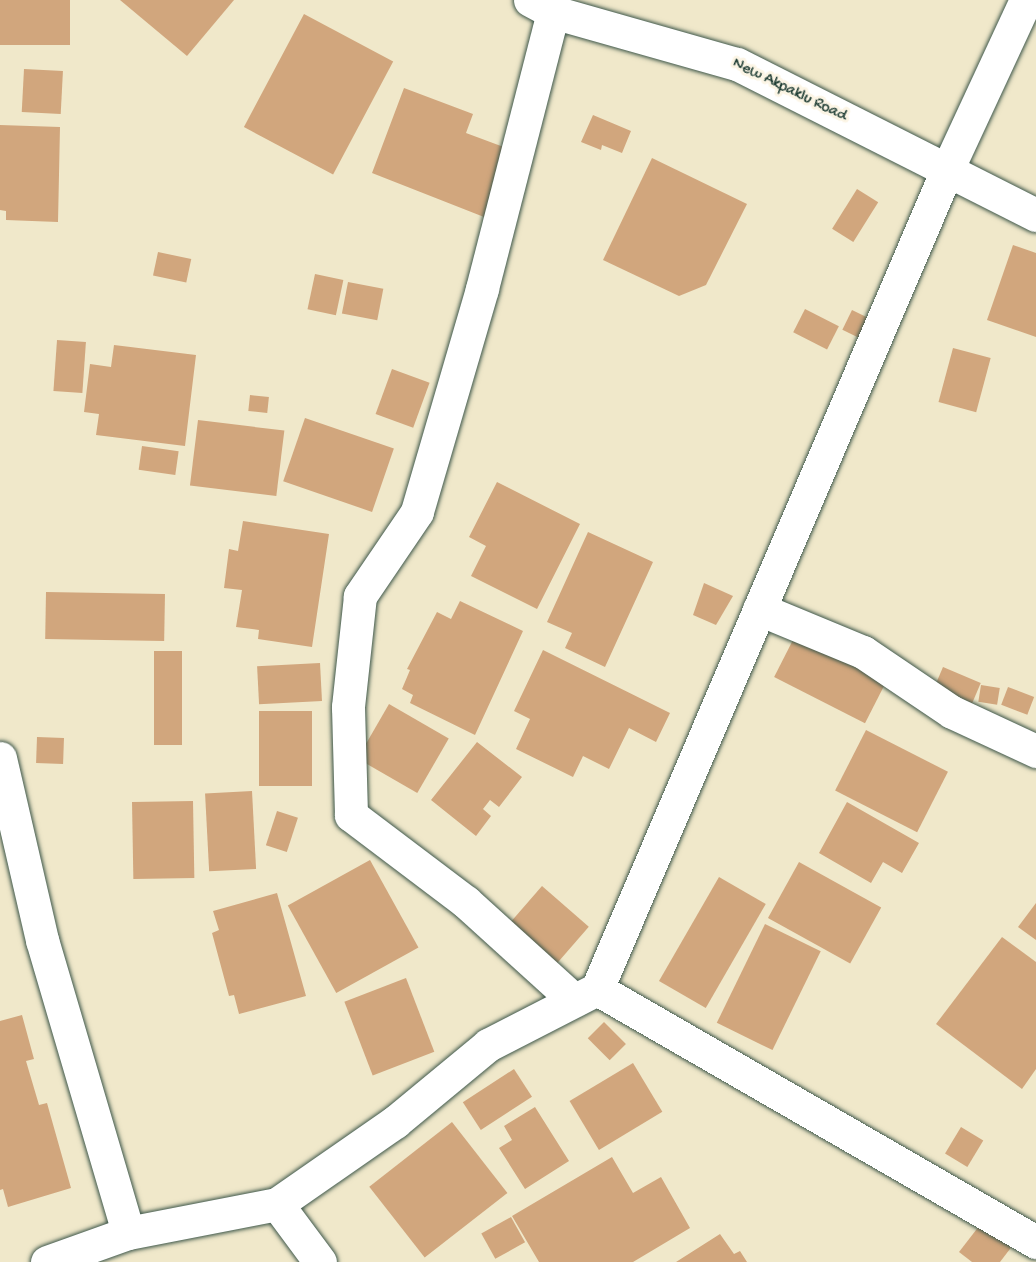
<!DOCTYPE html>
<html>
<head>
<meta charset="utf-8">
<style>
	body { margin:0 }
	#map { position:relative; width:1036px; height:1262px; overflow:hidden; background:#f0e8ca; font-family:"Gochi Hand",sans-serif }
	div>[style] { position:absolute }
	.building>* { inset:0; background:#d1a67d; transform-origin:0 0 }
	.roads { filter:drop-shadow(0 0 2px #3e574a) drop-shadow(0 0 2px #3e574a) }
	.minor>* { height:33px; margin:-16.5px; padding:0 16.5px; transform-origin:16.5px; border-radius:16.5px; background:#fff }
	span { translate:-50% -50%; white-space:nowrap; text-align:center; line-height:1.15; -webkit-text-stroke:6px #fcf5e5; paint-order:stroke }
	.street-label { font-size:16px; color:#1f3d34 }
</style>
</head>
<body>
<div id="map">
	<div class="building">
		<div style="left:0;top:0;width:70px;height:45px"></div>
		<div style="clip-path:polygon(120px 0,234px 0,187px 56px)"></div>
		<div style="left:304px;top:14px;width:101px;height:128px;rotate:28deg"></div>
		<div style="left:24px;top:69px;width:39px;height:43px;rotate:3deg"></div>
		<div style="clip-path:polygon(404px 88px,473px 114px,466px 133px,509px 149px,484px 217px,372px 173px)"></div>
		<div style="clip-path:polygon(593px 115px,631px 131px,622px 153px,602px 145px,601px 150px,581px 142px)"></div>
		<div style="clip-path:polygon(0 125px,60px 127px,58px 222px,6px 220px,6px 211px,0 210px)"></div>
		<div style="clip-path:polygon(652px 158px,747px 204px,706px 285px,679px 296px,603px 260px)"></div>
		<div style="left:857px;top:189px;width:25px;height:47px;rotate:32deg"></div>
		<div style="clip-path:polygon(1013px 245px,1036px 253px,1036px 337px,987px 320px)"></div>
		<div style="left:158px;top:252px;width:34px;height:24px;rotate:12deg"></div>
		<div style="left:315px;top:274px;width:29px;height:36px;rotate:12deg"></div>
		<div style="left:348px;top:282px;width:36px;height:32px;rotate:11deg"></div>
		<div style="left:805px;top:309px;width:38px;height:26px;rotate:27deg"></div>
		<div style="left:852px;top:310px;width:28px;height:22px;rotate:26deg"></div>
		<div style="left:57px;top:340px;width:29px;height:51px;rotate:4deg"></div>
		<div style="clip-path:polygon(114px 345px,196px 355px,185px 446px,96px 435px,99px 414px,84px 412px,90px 364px,111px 367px)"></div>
		<div style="left:953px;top:348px;width:39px;height:56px;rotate:15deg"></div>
		<div style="left:392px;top:369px;width:40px;height:48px;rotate:20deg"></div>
		<div style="left:250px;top:395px;width:19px;height:16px;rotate:6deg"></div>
		<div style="left:305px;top:418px;width:94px;height:67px;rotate:19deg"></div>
		<div style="left:198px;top:420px;width:87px;height:66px;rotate:7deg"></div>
		<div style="left:142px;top:446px;width:37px;height:24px;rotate:8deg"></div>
		<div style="clip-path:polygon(497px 482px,580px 524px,537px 609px,471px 576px,486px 546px,469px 537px)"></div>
		<div style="clip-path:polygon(243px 521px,329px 534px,312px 647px,258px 639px,259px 630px,236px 627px,242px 590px,224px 588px,229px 549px,238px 551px)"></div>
		<div style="clip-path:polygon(588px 532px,653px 562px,605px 667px,565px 648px,572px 633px,547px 622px)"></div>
		<div style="clip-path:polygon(704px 583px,733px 596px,716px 625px,693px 615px)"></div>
		<div style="left:46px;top:592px;width:119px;height:47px;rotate:1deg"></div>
		<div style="clip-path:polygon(460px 601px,523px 631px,475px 735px,410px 703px,413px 695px,402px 689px,410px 670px,407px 669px,437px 612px,451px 619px)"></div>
		<div style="left:795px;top:636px;width:102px;height:46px;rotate:27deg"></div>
		<div style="clip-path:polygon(543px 650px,670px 713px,656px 742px,629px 728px,609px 769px,583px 756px,573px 777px,516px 749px,530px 719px,514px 711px)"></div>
		<div style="left:154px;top:651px;width:28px;height:94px"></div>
		<div style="left:320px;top:663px;width:38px;height:63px;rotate:87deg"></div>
		<div style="left:943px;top:667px;width:41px;height:22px;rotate:23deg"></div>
		<div style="left:981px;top:685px;width:19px;height:17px;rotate:9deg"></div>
		<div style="left:1008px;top:687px;width:28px;height:19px;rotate:21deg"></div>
		<div style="left:389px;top:704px;width:69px;height:63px;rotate:30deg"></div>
		<div style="left:259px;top:711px;width:53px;height:75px"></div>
		<div style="left:866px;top:730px;width:92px;height:68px;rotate:27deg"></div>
		<div style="left:37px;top:737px;width:27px;height:26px;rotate:2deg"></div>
		<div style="clip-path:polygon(477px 742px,522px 777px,499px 807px,490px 800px,483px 809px,491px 816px,476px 836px,431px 800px)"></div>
		<div style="left:252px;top:791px;width:78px;height:47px;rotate:87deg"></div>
		<div style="left:193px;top:801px;width:77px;height:61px;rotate:89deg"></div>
		<div style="clip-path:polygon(847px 802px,919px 843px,902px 873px,883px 862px,871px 883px,819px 853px)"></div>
		<div style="left:277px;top:811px;width:22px;height:36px;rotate:18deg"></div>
		<div style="left:370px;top:860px;width:100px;height:94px;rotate:61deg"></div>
		<div style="left:799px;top:862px;width:94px;height:64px;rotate:29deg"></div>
		<div style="left:719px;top:877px;width:54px;height:120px;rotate:30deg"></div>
		<div style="left:542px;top:886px;width:62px;height:49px;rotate:41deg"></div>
		<div style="clip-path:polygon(277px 893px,306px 996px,239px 1014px,234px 995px,229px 996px,212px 933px,219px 930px,213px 911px)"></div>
		<div style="clip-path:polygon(1036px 903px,1036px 940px,1018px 927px)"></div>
		<div style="left:765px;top:924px;width:62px;height:110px;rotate:26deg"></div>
		<div style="clip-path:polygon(1002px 937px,1036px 962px,1036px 1069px,1022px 1089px,936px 1024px)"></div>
		<div style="left:406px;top:978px;width:79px;height:66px;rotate:69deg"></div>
		<div style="clip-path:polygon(22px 1015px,34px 1059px,26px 1061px,39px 1105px,47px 1103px,71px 1188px,8px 1207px,3px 1189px,0 1190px,0 1021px)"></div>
		<div style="left:604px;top:1022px;width:31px;height:23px;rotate:45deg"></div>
		<div style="left:633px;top:1063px;width:57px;height:74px;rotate:59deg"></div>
		<div style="left:514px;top:1069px;width:33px;height:61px;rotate:57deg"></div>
		<div style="clip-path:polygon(535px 1107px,569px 1161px,525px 1189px,499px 1148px,512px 1140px,504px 1126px)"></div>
		<div style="left:452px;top:1122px;width:90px;height:105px;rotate:52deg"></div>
		<div style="left:961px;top:1127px;width:26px;height:31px;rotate:31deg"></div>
		<div style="clip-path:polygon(612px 1157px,633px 1193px,661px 1177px,690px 1228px,633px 1262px,539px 1262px,512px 1216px)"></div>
		<div style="left:511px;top:1217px;width:29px;height:34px;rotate:61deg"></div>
		<div style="clip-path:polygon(983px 1221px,1013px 1245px,1000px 1262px,972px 1262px,959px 1252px)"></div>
		<div style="clip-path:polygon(720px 1234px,734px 1254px,740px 1251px,747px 1262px,676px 1262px)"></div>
	</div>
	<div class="roads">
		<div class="minor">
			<div style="left:530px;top:0;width:26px;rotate:28deg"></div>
			<div style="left:553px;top:12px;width:191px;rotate:15.8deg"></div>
			<div style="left:737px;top:64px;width:335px;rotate:26.8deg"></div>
			<div style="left:553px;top:12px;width:286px;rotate:104.4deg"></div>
			<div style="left:482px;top:289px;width:232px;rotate:106.3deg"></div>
			<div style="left:417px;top:512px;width:102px;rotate:124.2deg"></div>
			<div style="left:360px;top:596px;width:112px;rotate:96.2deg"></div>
			<div style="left:348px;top:707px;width:108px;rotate:88.4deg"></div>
			<div style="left:351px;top:815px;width:144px;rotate:37.1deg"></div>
			<div style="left:466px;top:902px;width:146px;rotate:42.2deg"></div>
			<div style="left:759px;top:609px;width:113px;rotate:22.5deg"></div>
			<div style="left:863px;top:652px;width:107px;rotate:34deg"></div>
			<div style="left:952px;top:712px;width:93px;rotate:24.9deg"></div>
			<div style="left:0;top:758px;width:187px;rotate:77deg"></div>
			<div style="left:42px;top:940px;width:305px;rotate:73.6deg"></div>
			<div style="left:597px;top:989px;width:507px;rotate:29.96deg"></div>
			<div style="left:277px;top:1204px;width:72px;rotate:53.4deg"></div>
			<div style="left:47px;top:1262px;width:86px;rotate:-19.7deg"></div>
			<div style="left:128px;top:1233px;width:152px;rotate:-11deg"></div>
			<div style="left:277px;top:1204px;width:144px;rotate:-34.8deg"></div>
			<div style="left:395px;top:1122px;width:121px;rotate:-39.6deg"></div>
			<div style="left:488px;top:1045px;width:123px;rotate:-27.2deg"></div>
			<div style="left:597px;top:989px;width:891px;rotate:-66.86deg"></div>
			<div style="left:947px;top:170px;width:187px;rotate:-65.1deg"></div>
		</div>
	</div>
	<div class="street-label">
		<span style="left:789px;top:91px;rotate:26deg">New Akpaklu Road</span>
	</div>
</div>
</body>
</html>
